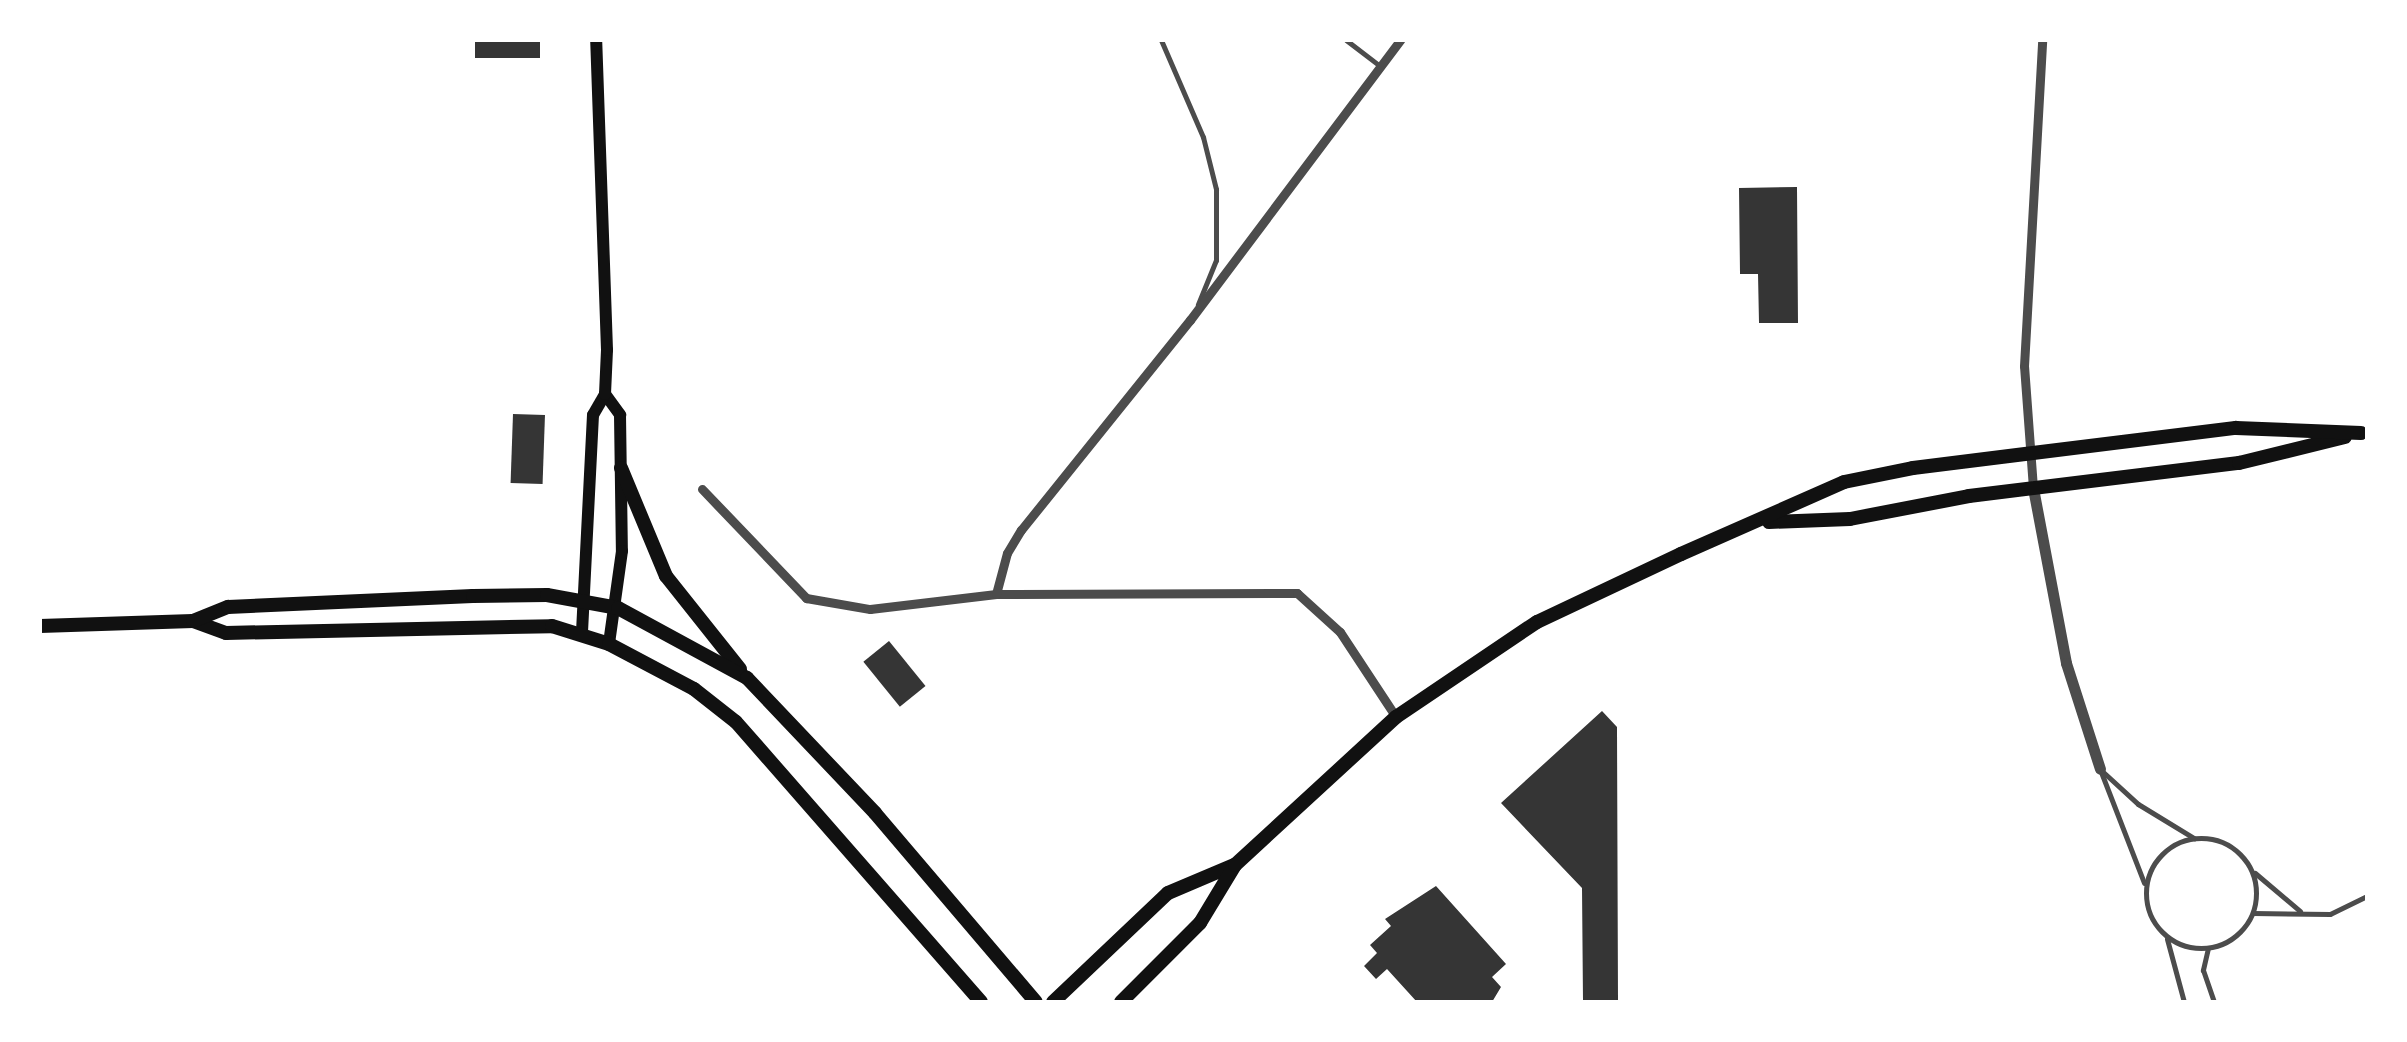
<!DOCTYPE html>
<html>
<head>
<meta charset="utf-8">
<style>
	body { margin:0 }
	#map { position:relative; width:2407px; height:1042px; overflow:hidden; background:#fff; font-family:"Archivo Narrow",sans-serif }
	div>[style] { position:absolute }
	.building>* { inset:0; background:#353535; transform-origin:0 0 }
	.service>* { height:5px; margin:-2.5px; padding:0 2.5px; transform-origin:2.5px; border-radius:2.5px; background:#4c4c4c }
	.service>.ring { margin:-2.5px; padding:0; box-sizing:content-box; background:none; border:5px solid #4c4c4c; border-radius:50% }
	.minor>* { height:9px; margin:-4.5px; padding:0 4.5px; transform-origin:4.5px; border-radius:4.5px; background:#4c4c4c }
	.tertiary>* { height:11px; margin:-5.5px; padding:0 5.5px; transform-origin:5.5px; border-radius:5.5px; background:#4c4c4c }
	.secondary>* { height:12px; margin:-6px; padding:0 6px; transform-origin:6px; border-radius:6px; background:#111 }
	.primary>* { height:14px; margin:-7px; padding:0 7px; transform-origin:7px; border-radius:7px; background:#111 }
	span { translate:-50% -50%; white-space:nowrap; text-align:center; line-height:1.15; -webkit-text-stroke:8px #fff; paint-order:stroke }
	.frame { position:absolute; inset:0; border:42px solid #fff; pointer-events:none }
</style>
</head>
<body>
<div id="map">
	<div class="building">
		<div style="left:475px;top:40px;width:65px;height:18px"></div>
		<div style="clip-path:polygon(1797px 187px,1798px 323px,1759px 323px,1758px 274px,1740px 274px,1739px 188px)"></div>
		<div style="left:513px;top:414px;width:32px;height:69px;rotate:2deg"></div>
		<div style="left:889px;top:641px;width:58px;height:33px;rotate:51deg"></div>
		<div style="clip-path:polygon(1602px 711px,1617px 727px,1618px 1002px,1583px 1002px,1582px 888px,1501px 803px)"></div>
		<div style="clip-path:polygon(1436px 886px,1506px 964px,1492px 977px,1501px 987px,1492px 1002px,1417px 1002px,1387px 969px,1376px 979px,1364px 966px,1377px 953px,1370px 945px,1391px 926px,1385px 919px)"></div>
	</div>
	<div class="service">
		<div style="left:1161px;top:40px;width:106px;rotate:66.6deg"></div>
		<div style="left:1203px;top:137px;width:54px;rotate:76deg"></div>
		<div style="left:1216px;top:189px;width:71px;rotate:90deg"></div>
		<div style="left:1216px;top:260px;width:48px;rotate:112.2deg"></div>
		<div style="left:1346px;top:40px;width:43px;rotate:37.4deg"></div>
		<div style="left:2102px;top:771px;width:49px;rotate:42.5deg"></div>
		<div style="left:2138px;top:804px;width:66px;rotate:31.3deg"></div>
		<div style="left:2101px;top:772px;width:119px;rotate:68.8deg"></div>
		<div class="ring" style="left:2146px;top:838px;width:105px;height:105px"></div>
		<div style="left:2255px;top:873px;width:59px;rotate:40.2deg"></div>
		<div style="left:2253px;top:913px;width:77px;rotate:0.7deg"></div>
		<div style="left:2330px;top:914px;width:41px;rotate:-25.9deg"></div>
		<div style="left:2167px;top:939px;width:65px;rotate:74.9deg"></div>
		<div style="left:2208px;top:948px;width:23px;rotate:103deg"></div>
		<div style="left:2203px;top:970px;width:34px;rotate:71deg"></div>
	</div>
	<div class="minor">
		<div style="left:2033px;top:488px;width:122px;rotate:-94.2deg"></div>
		<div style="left:2024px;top:366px;width:326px;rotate:-86.8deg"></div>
		<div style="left:702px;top:489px;width:151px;rotate:46.3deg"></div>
		<div style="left:806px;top:598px;width:65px;rotate:9.8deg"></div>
		<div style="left:870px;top:609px;width:127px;rotate:-6.8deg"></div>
		<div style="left:996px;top:594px;width:301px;rotate:-0.2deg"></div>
		<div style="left:1297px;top:593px;width:58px;rotate:42.2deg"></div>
		<div style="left:1340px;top:632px;width:102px;rotate:56.6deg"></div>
		<div style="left:996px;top:594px;width:42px;rotate:-75deg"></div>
		<div style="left:1007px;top:553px;width:27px;rotate:-59deg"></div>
		<div style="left:1021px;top:530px;width:270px;rotate:-51.2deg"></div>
		<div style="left:1190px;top:320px;width:350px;rotate:-53.1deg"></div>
	</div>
	<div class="tertiary">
		<div style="left:2033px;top:488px;width:178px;rotate:79.3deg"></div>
		<div style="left:2066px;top:663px;width:111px;rotate:72.2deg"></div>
	</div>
	<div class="secondary">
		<div style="left:605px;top:394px;width:26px;rotate:54deg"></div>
		<div style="left:620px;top:415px;width:136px;rotate:89.2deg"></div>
		<div style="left:622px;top:551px;width:94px;rotate:98deg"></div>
		<div style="left:582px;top:632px;width:217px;rotate:-87.1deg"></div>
		<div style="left:593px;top:415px;width:24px;rotate:-60deg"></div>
		<div style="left:605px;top:394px;width:44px;rotate:-87.4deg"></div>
		<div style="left:607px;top:350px;width:310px;rotate:-92deg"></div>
	</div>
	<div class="primary">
		<div style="left:621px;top:468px;width:117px;rotate:67.4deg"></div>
		<div style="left:666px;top:576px;width:119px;rotate:51.5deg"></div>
		<div style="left:1769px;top:522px;width:81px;rotate:-2.1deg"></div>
		<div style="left:1850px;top:519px;width:121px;rotate:-10.9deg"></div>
		<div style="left:1969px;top:496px;width:272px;rotate:-7deg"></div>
		<div style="left:2239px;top:463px;width:109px;rotate:-13.8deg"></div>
		<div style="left:193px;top:621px;width:35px;rotate:20deg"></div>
		<div style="left:226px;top:633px;width:326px;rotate:-1.2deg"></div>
		<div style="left:552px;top:626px;width:60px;rotate:17.5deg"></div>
		<div style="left:609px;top:644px;width:96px;rotate:27.9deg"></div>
		<div style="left:694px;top:689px;width:53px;rotate:38.2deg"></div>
		<div style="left:736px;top:722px;width:372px;rotate:48.8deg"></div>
		<div style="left:40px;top:626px;width:153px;rotate:-1.9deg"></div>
		<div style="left:193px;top:621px;width:38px;rotate:-22deg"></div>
		<div style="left:228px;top:607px;width:245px;rotate:-2.6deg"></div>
		<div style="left:473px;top:596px;width:74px;rotate:-0.8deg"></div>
		<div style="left:547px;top:595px;width:72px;rotate:10.4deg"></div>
		<div style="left:618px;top:608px;width:147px;rotate:28.5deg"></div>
		<div style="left:747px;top:678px;width:186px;rotate:46.5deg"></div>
		<div style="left:875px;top:813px;width:248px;rotate:49.6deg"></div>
		<div style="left:1053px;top:1002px;width:158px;rotate:-43.5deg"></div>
		<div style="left:1168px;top:893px;width:72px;rotate:-23deg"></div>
		<div style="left:1121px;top:1002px;width:112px;rotate:-45deg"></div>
		<div style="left:1200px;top:923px;width:68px;rotate:-58.9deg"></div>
		<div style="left:1235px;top:865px;width:219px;rotate:-42.6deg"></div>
		<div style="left:1396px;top:717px;width:170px;rotate:-34deg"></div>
		<div style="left:1537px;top:622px;width:159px;rotate:-25.3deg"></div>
		<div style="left:1681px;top:554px;width:178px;rotate:-23.8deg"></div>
		<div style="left:1844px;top:482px;width:70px;rotate:-11.5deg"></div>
		<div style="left:1913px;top:468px;width:325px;rotate:-7.1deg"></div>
		<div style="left:2236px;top:428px;width:125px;rotate:2.3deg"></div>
	</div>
	<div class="frame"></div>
</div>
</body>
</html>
